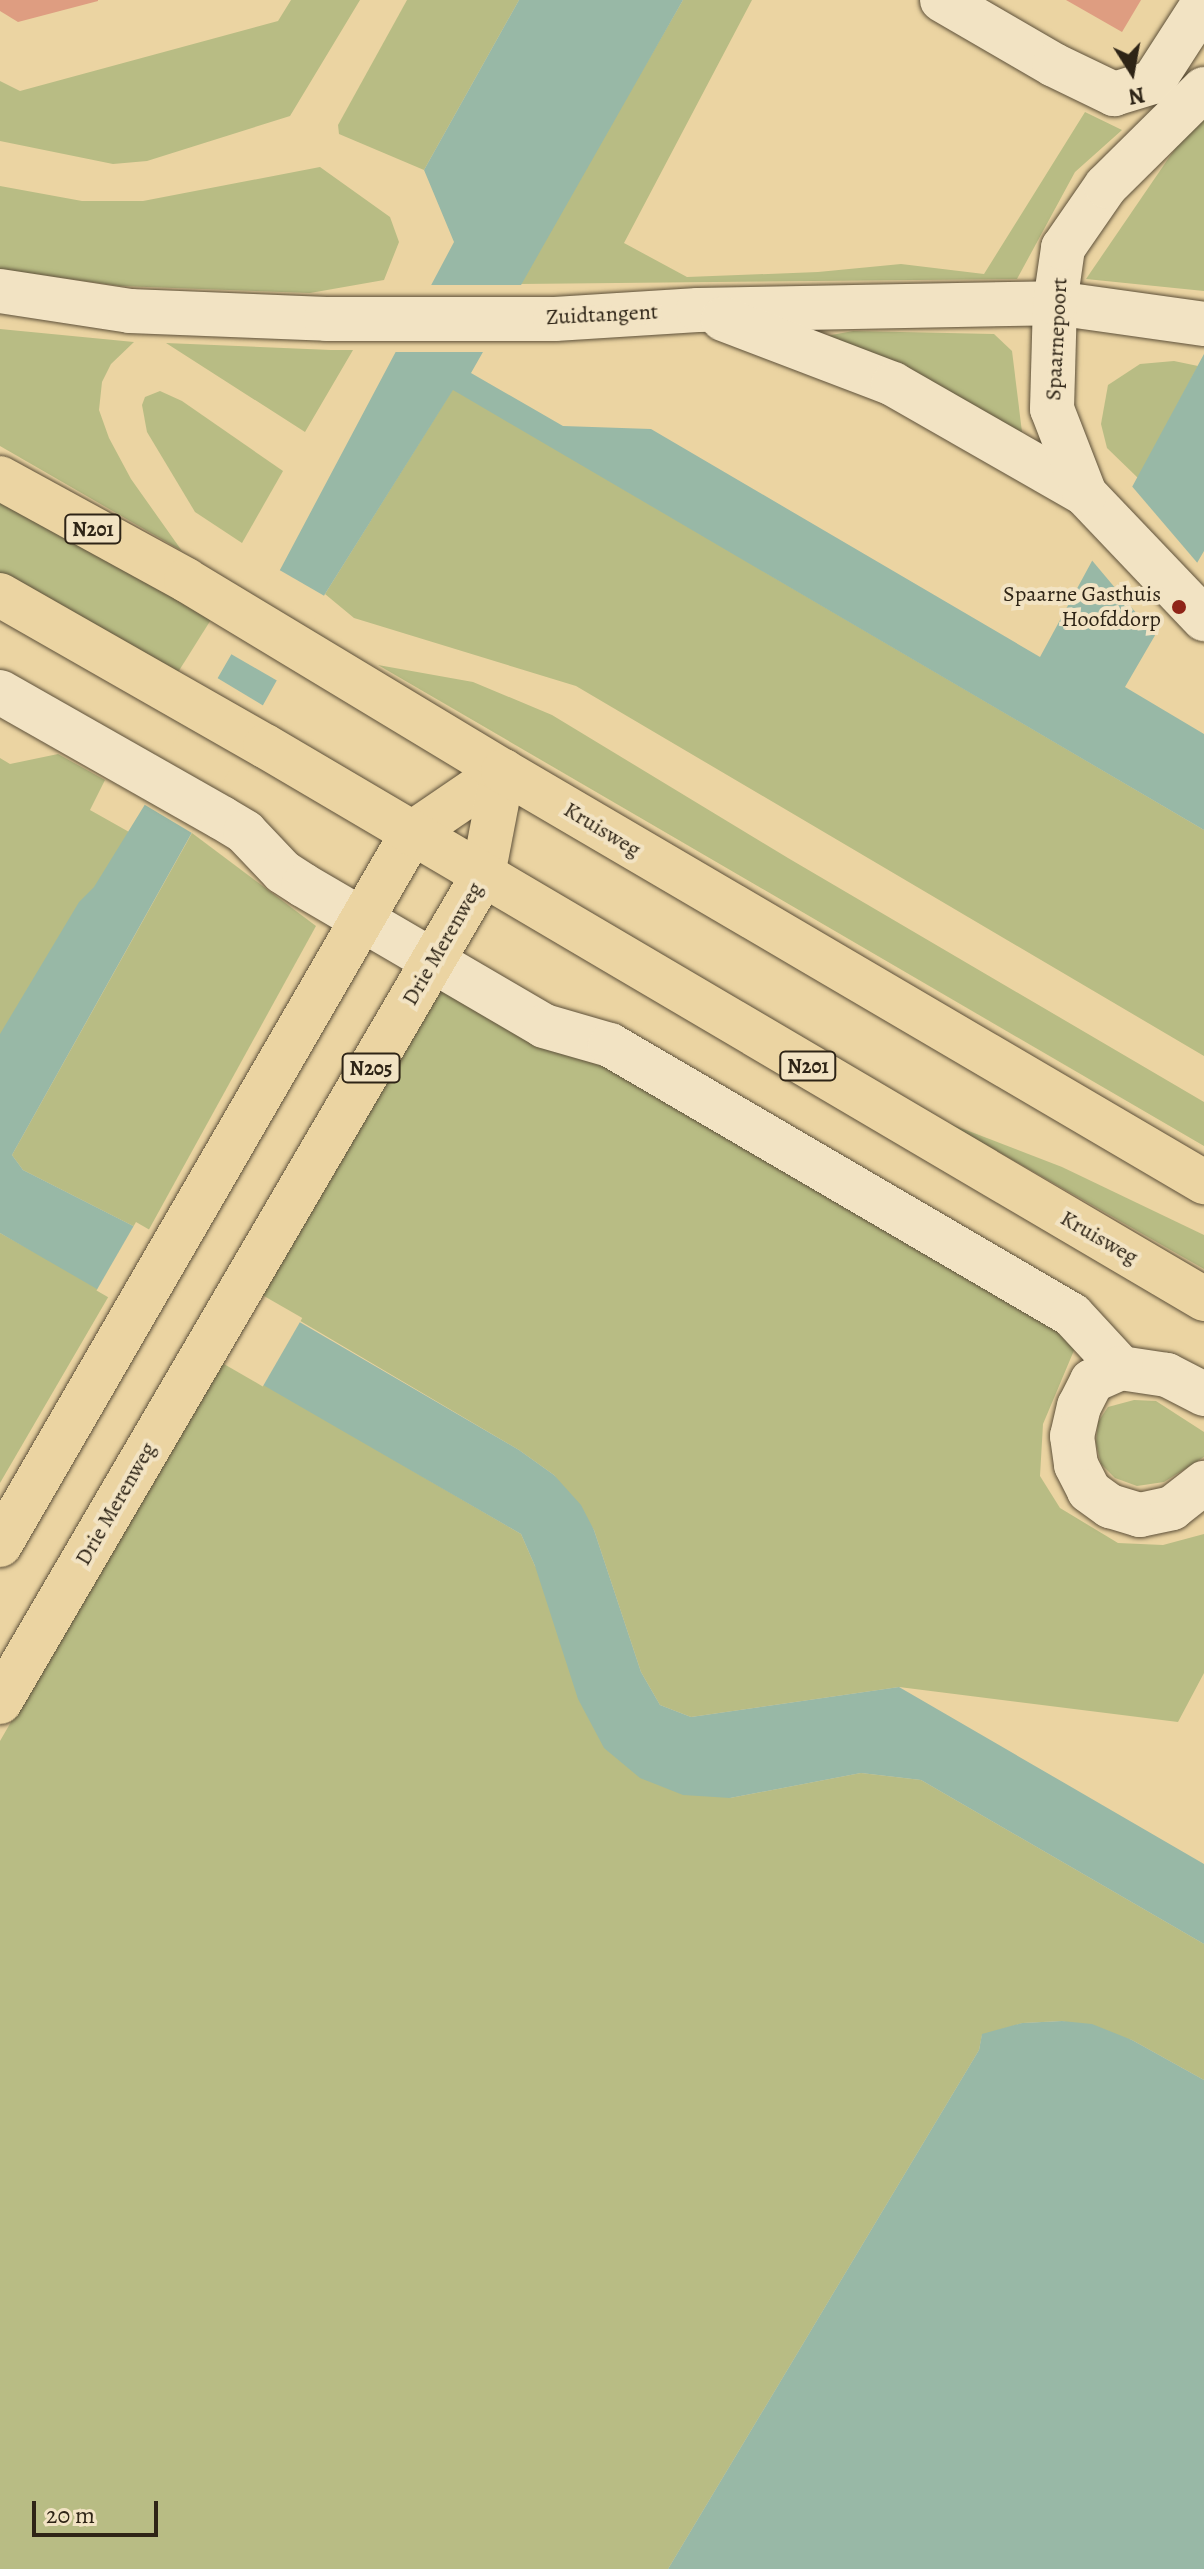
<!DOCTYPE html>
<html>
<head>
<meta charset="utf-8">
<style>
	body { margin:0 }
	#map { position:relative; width:1204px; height:2569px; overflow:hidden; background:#ebd4a2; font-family:Alegreya,serif }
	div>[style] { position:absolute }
	.green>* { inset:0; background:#b8bc84 }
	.water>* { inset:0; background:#98b8a6 }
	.pier>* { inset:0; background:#ebd4a2; transform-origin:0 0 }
	.building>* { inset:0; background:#de9d81 }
	.roads { filter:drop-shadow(0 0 2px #5d5039) drop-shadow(0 0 2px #5d5039) }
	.minor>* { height:44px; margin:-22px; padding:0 22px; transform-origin:22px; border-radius:22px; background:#f2e3c3 }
	.major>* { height:44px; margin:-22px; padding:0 22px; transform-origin:22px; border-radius:22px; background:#ebd4a2 }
	.highway>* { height:44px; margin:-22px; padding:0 22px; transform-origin:22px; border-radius:22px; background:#ebd4a2 }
	.dots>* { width:22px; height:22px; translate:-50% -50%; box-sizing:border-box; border:4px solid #f2e3c3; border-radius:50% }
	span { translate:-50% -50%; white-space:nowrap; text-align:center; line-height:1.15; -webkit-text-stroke:8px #f2e3c3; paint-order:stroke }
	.shield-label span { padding:2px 6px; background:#f2e3c3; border:2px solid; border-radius:6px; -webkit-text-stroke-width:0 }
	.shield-label { font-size:20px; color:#2e2416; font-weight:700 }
	.street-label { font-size:22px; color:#2e2416 }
	.poi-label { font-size:22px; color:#2e2416 }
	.right { translate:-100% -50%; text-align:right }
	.north { position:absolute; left:1092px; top:32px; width:80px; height:80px; -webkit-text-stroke:6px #f2e3c3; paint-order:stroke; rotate:169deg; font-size:22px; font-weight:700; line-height:32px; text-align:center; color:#2e2416 }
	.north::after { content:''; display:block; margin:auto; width:28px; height:36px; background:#2e2416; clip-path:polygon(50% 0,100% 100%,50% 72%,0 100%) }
	.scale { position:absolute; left:32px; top:2501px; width:126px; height:36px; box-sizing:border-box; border:4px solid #2e2416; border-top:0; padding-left:10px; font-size:24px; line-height:28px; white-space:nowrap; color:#2e2416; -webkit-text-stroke:6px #f2e3c3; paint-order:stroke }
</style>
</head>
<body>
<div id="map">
	<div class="green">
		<div style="clip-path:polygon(291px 0,360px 0,290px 116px,147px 161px,113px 164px,0 141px,0 81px,20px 91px,278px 21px)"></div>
		<div style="clip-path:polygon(407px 0,519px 0,424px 170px,339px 134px,338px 125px)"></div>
		<div style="clip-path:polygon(683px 0,752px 0,624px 243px,687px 277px,818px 272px,901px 264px,984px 274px,1085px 112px,1122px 130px,1075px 172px,1017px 279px,519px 284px)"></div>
		<div style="clip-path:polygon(1204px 108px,1204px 291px,1086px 279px,1168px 159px)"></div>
		<div style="clip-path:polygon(320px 167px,390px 217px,399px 242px,384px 280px,310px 293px,120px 286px,0 269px,0 186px,82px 201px,143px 201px)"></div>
		<div style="clip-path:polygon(0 329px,134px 342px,111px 364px,102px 382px,99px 410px,109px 438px,131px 479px,182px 551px,0 446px)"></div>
		<div style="clip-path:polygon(853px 331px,994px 334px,1012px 351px,1022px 432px,1012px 437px,826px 336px)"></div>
		<div style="clip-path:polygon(166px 343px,331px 350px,353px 350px,305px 432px)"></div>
		<div style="clip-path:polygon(1174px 361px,1198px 366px,1138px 478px,1107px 448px,1101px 424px,1108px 385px,1140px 364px)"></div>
		<div style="clip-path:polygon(453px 389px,1204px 830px,1204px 1056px,576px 686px,354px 618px,325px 594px)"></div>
		<div style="clip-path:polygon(160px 391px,182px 401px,283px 471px,242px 543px,195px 512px,147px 432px,142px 405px,145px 397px)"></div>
		<div style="clip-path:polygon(0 500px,212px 618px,175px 677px,0 574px)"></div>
		<div style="clip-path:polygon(378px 665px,473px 682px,552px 715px,788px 858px,1204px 1102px,1204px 1146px)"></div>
		<div style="clip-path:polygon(58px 754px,105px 780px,90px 810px,138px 837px,0 1071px,0 758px,10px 764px)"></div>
		<div style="clip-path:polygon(192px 833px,316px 926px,147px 1233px,23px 1170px,12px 1155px)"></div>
		<div style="clip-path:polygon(482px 976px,1083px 1329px,1043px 1424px,1040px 1476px,1060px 1508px,1118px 1543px,1163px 1545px,1204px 1534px,1204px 1673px,1178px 1722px,899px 1687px,691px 1717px,660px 1705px,641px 1672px,594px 1530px,554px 1475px,519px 1450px,258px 1296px,439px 988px)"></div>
		<div style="clip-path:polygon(948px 1123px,1062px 1167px,1204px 1235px,1204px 1269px)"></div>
		<div style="clip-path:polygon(0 1233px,110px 1294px,0 1483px)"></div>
		<div style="clip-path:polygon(221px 1359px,521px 1534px,535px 1566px,730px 1798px,861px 1773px,921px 1780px,1204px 1944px,1204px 2080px,1132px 2040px,1062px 2021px,1023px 2023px,982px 2035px,979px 2050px,668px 2569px,0 2569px,0 1741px)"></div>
		<div style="clip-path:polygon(1134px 1400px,1156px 1401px,1204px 1432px,1204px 1457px,1164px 1482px,1137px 1486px,1115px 1478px,1101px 1464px,1096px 1443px,1098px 1422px,1108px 1407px)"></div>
	</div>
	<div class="water">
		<div style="clip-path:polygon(519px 0,683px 0,471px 373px,563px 426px,651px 429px,1040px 657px,1204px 354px,1204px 551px,1125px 687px,1204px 734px,1204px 830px,453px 390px,325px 594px,12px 1155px,23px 1170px,147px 1233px,519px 1450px,554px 1475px,581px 1505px,594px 1530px,641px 1672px,660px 1705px,691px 1717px,899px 1687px,1204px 1864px,1204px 1944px,921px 1780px,861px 1773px,730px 1798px,683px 1795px,640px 1778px,604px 1748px,578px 1699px,535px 1566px,521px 1534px,0 1233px,0 1034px,79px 902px,94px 887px,144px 806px,281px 568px,454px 242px,424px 170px)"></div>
		<div style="clip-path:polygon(1062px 2021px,1092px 2024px,1132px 2040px,1204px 2080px,1204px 2569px,668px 2569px,979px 2050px,982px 2034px,1022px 2023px)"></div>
	</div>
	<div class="pier">
		<div style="clip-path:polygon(428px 285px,523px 285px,487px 352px,392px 352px)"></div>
		<div style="clip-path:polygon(1130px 484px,1200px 566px,1158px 639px,1090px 558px)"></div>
		<div style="left:276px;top:568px;width:59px;height:97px;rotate:30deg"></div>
		<div style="left:214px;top:676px;width:62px;height:146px;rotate:31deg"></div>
		<div style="left:136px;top:1222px;width:192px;height:79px;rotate:30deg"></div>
	</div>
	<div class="building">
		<div style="clip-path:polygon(0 0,98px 0,98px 1px,18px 22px,0 11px)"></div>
		<div style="clip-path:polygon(1066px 0,1141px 0,1122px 32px)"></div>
	</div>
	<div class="roads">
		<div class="minor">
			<div style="left:942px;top:0;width:129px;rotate:30.1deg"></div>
			<div style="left:1054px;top:65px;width:67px;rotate:25.8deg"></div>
			<div style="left:1114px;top:94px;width:41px;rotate:-17.1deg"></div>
			<div style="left:1153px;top:82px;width:94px;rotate:-57.2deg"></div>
			<div style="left:0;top:291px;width:132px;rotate:8.7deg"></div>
			<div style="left:130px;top:311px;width:196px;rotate:2.3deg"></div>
			<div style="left:326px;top:319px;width:229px"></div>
			<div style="left:555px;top:319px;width:143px;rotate:-3.6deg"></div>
			<div style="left:698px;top:310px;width:357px;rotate:-1.1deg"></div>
			<div style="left:1055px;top:303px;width:150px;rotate:8deg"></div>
			<div style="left:723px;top:319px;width:182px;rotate:20.9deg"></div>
			<div style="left:893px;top:384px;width:221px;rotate:29.8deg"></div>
			<div style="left:1085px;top:494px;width:173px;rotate:46.4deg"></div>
			<div style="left:1085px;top:494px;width:91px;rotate:-111.2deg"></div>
			<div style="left:1052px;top:409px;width:106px;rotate:-88.4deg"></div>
			<div style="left:1055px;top:303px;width:56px;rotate:-81.7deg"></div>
			<div style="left:1063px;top:248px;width:75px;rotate:-55.3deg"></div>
			<div style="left:1106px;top:186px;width:138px;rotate:-44.7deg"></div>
			<div style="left:0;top:692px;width:255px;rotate:29.6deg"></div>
			<div style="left:222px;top:818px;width:27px;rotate:31deg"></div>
			<div style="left:245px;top:832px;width:55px;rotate:46.5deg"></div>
			<div style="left:283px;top:872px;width:24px;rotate:33deg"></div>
			<div style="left:303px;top:885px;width:279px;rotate:30.3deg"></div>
			<div style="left:544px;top:1026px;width:69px;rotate:16.1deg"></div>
			<div style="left:610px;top:1045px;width:535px;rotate:30.3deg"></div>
			<div style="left:1072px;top:1315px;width:72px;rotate:47.2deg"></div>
			<div style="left:1204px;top:1394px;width:42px;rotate:-152.8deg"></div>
			<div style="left:1167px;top:1375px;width:47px;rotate:-171.3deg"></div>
			<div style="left:1121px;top:1368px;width:32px;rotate:156deg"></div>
			<div style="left:1092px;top:1381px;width:28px;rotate:117deg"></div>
			<div style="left:1079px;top:1406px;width:31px;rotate:103deg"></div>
			<div style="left:1072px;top:1436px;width:29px;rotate:82deg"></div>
			<div style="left:1076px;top:1465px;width:29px;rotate:63deg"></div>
			<div style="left:1089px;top:1491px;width:26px;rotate:36deg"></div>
			<div style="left:1110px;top:1506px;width:31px;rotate:17deg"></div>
			<div style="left:1140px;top:1515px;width:33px;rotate:-12deg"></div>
			<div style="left:1172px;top:1508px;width:41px;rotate:-38deg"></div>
		</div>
		<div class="major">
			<div style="left:0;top:1545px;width:823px;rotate:-59.94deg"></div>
			<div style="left:412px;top:833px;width:110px;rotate:-34.3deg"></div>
			<div style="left:0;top:1702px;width:958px;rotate:-59.71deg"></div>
			<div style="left:483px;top:875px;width:106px;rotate:-79.1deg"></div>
		</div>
		<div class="highway">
			<div style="left:0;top:478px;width:212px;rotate:28.7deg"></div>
			<div style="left:186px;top:580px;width:370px;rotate:31.1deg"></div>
			<div style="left:503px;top:771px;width:813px;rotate:30.38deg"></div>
			<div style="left:0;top:595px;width:305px;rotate:29.7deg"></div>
			<div style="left:265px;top:746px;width:1090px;rotate:30.49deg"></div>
		</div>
	</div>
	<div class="dots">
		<div style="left:1179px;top:607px;background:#8f2418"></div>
	</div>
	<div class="shield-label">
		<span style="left:93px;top:529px">N201</span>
		<span style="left:808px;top:1066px">N201</span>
		<span style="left:371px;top:1068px">N205</span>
	</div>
	<div class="street-label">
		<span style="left:602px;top:315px;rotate:-3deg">Zuidtangent</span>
		<span style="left:1057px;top:339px;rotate:-87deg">Spaarnepoort</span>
		<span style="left:602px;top:830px;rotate:31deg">Kruisweg</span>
		<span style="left:443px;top:944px;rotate:-60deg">Drie Merenweg</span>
		<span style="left:1099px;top:1238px;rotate:30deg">Kruisweg</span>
		<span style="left:116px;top:1504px;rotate:-60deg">Drie Merenweg</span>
	</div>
	<div class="poi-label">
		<span class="right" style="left:1161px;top:607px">Spaarne Gasthuis<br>Hoofddorp</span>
	</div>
	<div class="north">N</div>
	<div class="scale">20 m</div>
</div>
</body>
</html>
